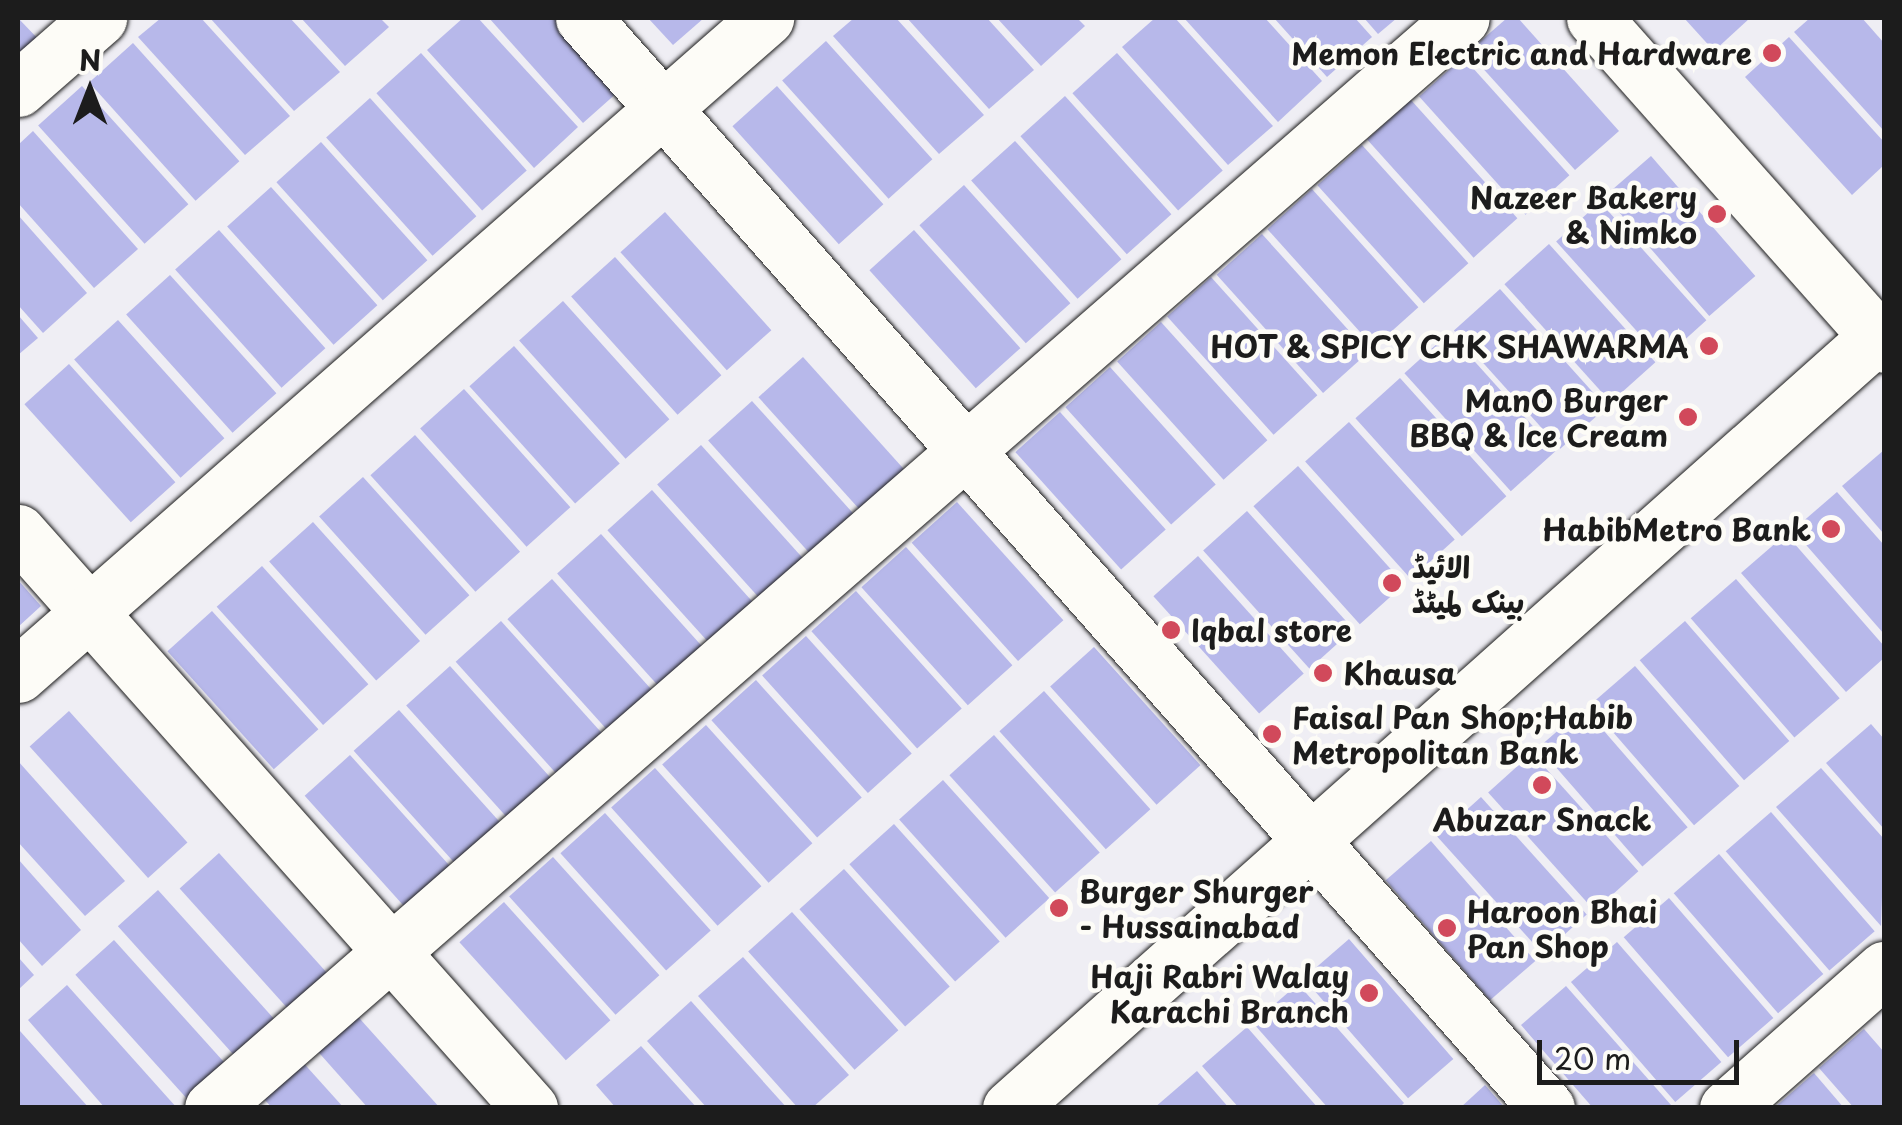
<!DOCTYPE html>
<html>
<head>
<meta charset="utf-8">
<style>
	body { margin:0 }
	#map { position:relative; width:1902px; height:1125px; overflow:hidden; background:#efeef4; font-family:"Playpen Sans","Playpen Sans Arabic",sans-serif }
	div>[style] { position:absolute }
	.building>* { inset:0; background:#b7b8ea; transform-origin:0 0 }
	.roads { filter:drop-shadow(0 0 2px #1c1c1c) drop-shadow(0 0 2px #1c1c1c) }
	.minor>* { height:55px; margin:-27.5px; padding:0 27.5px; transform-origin:27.5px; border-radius:27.5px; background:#fdfcf7 }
	.tertiary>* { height:55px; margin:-27.5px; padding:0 27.5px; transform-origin:27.5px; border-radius:27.5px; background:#fdfcf7 }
	.dots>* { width:28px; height:28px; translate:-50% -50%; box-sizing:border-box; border:5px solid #fdfcf7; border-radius:50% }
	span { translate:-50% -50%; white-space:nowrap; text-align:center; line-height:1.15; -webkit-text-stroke:9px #fdfcf7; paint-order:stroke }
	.poi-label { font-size:30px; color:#1c1c1c; font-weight:700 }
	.right { translate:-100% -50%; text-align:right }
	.left { translate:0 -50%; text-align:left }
	.frame { position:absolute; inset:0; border:20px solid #1c1c1c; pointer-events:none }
	.north { position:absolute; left:40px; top:40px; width:100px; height:100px; -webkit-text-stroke:8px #fdfcf7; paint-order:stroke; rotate:0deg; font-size:28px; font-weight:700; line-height:40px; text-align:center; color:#1c1c1c }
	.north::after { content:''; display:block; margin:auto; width:35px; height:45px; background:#1c1c1c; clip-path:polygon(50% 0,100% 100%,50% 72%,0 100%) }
	.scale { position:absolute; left:1537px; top:1040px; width:202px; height:45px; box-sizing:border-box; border:5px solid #1c1c1c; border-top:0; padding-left:12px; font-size:30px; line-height:35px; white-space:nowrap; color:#1c1c1c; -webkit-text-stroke:8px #fdfcf7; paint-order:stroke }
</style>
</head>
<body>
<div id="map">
	<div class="building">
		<div style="clip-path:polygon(18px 18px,43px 44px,18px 66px)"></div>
		<div style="clip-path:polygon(161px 18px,201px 18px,290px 116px,245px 155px,138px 37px)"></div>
		<div style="clip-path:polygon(210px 18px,290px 18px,340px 72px,294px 111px)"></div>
		<div style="clip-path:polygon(301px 18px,380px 18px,389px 27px,345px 66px)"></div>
		<div style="clip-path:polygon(463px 18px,478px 18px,578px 127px,534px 168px,427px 50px)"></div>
		<div style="clip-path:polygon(489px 18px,569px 18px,628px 83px,583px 123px)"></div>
		<div style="clip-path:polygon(648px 18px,704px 18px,673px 45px)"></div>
		<div style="clip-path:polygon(854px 18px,896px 18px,984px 115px,939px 154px,833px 36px)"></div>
		<div style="clip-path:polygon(907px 18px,987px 18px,1034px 70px,989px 109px)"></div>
		<div style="clip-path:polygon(997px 18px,1077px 18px,1085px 26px,1041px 66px)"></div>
		<div style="clip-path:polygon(1155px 18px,1175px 18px,1273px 126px,1228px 165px,1122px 47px)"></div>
		<div style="clip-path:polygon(1184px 18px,1265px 18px,1322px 81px,1278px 122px)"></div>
		<div style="clip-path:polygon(1274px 18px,1355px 18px,1372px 37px,1327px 77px)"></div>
		<div style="clip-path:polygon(1364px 18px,1397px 18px,1378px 34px)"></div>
		<div style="clip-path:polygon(1507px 18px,1518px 18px,1619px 131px,1575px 170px,1468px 52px)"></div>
		<div style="clip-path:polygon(1684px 18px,1750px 18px,1714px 51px)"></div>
		<div style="clip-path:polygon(1810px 18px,1862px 18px,1884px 43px,1884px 131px,1794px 32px)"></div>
		<div style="clip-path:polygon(1789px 37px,1884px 142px,1884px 165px,1852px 195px,1745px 77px)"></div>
		<div style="left:826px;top:41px;width:159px;height:59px;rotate:48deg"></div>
		<div style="left:133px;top:43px;width:159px;height:59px;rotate:48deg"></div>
		<div style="left:421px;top:53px;width:158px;height:60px;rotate:48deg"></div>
		<div style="left:1117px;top:53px;width:158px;height:60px;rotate:48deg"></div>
		<div style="left:1463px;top:57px;width:159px;height:59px;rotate:48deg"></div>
		<div style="left:82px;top:86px;width:159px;height:59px;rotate:48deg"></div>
		<div style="left:777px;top:86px;width:159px;height:60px;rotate:48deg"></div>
		<div style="left:1065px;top:96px;width:159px;height:60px;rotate:48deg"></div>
		<div style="left:370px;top:98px;width:159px;height:59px;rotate:48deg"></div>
		<div style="left:1411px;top:100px;width:159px;height:59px;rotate:48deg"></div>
		<div style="clip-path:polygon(33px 131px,138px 249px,94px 288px,18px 203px,18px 145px)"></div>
		<div style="left:1015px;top:141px;width:159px;height:59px;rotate:48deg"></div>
		<div style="left:321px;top:142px;width:159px;height:60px;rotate:48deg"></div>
		<div style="left:1362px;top:145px;width:159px;height:60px;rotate:48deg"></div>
		<div style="left:1651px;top:156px;width:159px;height:61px;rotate:49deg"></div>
		<div style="left:964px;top:185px;width:159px;height:60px;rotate:48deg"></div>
		<div style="left:271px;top:187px;width:159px;height:59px;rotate:48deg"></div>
		<div style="left:1312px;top:189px;width:159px;height:60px;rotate:48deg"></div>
		<div style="left:1600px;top:202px;width:159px;height:59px;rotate:48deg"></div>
		<div style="left:665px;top:212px;width:159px;height:60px;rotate:48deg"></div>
		<div style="clip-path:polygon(18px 215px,87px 293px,43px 333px,18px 305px)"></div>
		<div style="left:219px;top:230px;width:159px;height:59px;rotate:48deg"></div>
		<div style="left:914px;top:230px;width:159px;height:60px;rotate:48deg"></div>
		<div style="left:1262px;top:234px;width:159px;height:61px;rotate:48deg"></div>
		<div style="left:1549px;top:244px;width:159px;height:60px;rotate:48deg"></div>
		<div style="left:615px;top:257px;width:159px;height:59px;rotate:48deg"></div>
		<div style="left:170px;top:275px;width:159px;height:59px;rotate:48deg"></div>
		<div style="left:1211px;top:277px;width:159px;height:59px;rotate:48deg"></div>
		<div style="left:1500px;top:289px;width:159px;height:62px;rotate:48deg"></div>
		<div style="left:563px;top:301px;width:159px;height:59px;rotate:48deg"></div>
		<div style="clip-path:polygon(18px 315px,38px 338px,18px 355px)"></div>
		<div style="left:118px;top:320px;width:159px;height:59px;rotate:48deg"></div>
		<div style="left:1161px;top:322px;width:159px;height:59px;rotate:48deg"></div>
		<div style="left:1449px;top:333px;width:159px;height:60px;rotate:48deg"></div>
		<div style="left:514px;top:346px;width:158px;height:60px;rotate:48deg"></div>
		<div style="left:803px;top:357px;width:157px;height:60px;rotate:48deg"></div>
		<div style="left:69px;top:364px;width:159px;height:60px;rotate:48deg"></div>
		<div style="left:1110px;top:367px;width:158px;height:60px;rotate:48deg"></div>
		<div style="left:1400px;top:378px;width:159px;height:60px;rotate:48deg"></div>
		<div style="left:464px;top:389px;width:159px;height:59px;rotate:48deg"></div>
		<div style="left:752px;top:401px;width:159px;height:59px;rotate:48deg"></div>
		<div style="left:1060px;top:412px;width:158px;height:60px;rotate:48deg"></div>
		<div style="left:1349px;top:422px;width:158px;height:59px;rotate:48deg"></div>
		<div style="left:415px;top:435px;width:157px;height:60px;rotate:48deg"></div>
		<div style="left:701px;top:445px;width:159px;height:59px;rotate:48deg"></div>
		<div style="clip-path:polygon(1884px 450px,1884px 534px,1842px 486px)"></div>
		<div style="left:1298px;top:466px;width:159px;height:60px;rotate:48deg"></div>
		<div style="left:363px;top:477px;width:159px;height:59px;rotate:48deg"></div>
		<div style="left:652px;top:490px;width:159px;height:60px;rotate:48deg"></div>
		<div style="clip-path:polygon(1837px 492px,1884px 545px,1884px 634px,1793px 530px)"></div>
		<div style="left:957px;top:502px;width:159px;height:61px;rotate:48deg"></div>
		<div style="left:1247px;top:511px;width:159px;height:59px;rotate:48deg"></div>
		<div style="left:313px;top:522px;width:160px;height:59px;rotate:48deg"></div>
		<div style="left:601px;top:534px;width:159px;height:59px;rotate:48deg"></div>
		<div style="clip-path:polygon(1786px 534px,1884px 646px,1884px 658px,1846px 692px,1741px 573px)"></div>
		<div style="left:906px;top:547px;width:159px;height:60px;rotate:48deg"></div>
		<div style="left:1198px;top:556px;width:158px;height:60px;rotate:48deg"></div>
		<div style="left:262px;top:566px;width:159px;height:61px;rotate:48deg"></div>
		<div style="left:552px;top:579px;width:159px;height:60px;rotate:48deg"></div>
		<div style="left:1736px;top:579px;width:158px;height:60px;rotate:49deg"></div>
		<div style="clip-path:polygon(18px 580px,41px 606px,18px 627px)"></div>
		<div style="left:856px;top:591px;width:158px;height:60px;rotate:48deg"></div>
		<div style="left:212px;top:611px;width:159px;height:60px;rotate:48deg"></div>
		<div style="left:501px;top:621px;width:159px;height:61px;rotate:48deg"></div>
		<div style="left:1685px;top:621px;width:159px;height:60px;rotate:49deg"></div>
		<div style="left:806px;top:636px;width:158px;height:59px;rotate:48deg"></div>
		<div style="left:1094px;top:647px;width:159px;height:59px;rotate:48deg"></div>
		<div style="left:450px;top:666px;width:160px;height:59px;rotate:48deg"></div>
		<div style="left:1635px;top:666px;width:159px;height:60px;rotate:49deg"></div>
		<div style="left:756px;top:680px;width:158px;height:60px;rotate:48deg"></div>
		<div style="left:1044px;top:691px;width:159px;height:60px;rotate:48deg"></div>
		<div style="left:1584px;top:708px;width:158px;height:60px;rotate:49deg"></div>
		<div style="left:399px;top:710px;width:160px;height:61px;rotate:48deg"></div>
		<div style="left:69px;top:711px;width:177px;height:53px;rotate:48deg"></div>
		<div style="clip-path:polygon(1871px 724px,1884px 739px,1884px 829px,1826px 763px)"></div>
		<div style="left:706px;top:725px;width:159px;height:59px;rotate:48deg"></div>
		<div style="left:994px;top:735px;width:158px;height:60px;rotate:48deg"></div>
		<div style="left:1532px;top:753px;width:159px;height:59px;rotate:48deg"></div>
		<div style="left:350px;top:755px;width:159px;height:61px;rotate:48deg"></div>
		<div style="clip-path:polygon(18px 761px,125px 881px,85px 916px,18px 842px)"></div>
		<div style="left:655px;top:768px;width:159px;height:59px;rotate:48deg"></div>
		<div style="clip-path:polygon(1821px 768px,1884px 839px,1881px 926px,1776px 807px)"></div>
		<div style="left:943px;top:780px;width:159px;height:59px;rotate:48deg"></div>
		<div style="left:1481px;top:797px;width:158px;height:59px;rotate:48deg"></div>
		<div style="left:1771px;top:812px;width:158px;height:60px;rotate:49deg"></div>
		<div style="left:605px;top:813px;width:158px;height:60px;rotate:48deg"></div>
		<div style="left:894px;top:824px;width:158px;height:60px;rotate:48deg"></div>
		<div style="left:1431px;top:841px;width:159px;height:60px;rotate:49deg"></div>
		<div style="left:219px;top:853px;width:177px;height:53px;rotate:48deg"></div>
		<div style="left:1719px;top:854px;width:159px;height:60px;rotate:49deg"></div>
		<div style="left:553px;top:857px;width:159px;height:59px;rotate:48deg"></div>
		<div style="clip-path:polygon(18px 859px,81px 930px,42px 966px,18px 939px)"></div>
		<div style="left:844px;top:869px;width:158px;height:60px;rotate:48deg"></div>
		<div style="left:158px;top:890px;width:177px;height:54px;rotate:48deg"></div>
		<div style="left:1669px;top:898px;width:159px;height:60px;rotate:49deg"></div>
		<div style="left:504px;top:902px;width:159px;height:60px;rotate:48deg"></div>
		<div style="left:792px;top:912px;width:159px;height:59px;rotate:48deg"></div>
		<div style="left:1349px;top:939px;width:159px;height:60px;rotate:49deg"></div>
		<div style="left:114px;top:940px;width:176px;height:52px;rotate:48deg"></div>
		<div style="left:1617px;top:942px;width:159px;height:61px;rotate:49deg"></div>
		<div style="clip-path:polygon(18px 957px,34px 975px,18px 990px)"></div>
		<div style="clip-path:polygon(743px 957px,849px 1075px,812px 1108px,798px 1108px,698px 996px)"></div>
		<div style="clip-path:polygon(1298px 984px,1404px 1103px,1399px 1108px,1328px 1108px,1253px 1023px)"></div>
		<div style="clip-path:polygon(67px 985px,177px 1108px,105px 1108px,28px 1020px)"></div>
		<div style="clip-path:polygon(1566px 986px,1671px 1105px,1669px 1108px,1593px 1108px,1521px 1025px)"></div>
		<div style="clip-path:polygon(691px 1001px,787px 1108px,707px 1108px,647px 1041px)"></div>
		<div style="clip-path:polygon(352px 1010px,440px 1108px,368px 1108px,313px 1046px)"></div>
		<div style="clip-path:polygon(1247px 1027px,1318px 1108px,1239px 1108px,1202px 1066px)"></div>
		<div style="clip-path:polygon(1864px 1029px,1884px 1052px,1884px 1108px,1854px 1108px,1819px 1068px)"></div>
		<div style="clip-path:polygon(20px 1031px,89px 1108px,18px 1108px)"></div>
		<div style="clip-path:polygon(641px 1046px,697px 1108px,616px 1108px,596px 1085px)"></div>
		<div style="clip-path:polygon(290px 1048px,344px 1108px,272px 1108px,250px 1083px)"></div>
		<div style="clip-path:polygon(1197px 1071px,1229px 1108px,1154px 1108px)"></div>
		<div style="clip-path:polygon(1814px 1073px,1844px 1108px,1774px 1108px)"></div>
		<div style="clip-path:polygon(1485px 1085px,1505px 1108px,1460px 1108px)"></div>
	</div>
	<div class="roads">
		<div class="minor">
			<div style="left:583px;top:18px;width:1455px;rotate:48.51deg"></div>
			<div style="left:1594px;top:18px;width:437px;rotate:48.4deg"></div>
			<div style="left:18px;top:89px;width:108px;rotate:-41.2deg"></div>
			<div style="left:18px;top:532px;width:771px;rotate:48.37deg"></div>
			<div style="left:18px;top:675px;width:996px;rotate:-41.29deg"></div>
			<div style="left:212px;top:1108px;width:1658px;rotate:-41.09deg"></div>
			<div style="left:1727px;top:1108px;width:210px;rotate:-41.5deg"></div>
		</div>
		<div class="tertiary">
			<div style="left:1010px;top:1108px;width:1170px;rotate:-41.67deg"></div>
		</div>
	</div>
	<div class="dots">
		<div style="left:1772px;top:53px;background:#d1495b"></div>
		<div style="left:1717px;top:214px;background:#d1495b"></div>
		<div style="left:1709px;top:346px;background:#d1495b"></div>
		<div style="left:1688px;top:417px;background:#d1495b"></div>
		<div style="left:1831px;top:529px;background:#d1495b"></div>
		<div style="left:1392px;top:583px;background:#d1495b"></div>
		<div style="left:1171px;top:630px;background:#d1495b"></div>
		<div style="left:1323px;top:673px;background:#d1495b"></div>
		<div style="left:1272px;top:734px;background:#d1495b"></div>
		<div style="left:1542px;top:785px;background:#d1495b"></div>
		<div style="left:1059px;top:908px;background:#d1495b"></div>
		<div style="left:1447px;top:928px;background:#d1495b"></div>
		<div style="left:1369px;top:993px;background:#d1495b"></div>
	</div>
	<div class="poi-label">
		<span class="right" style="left:1752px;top:53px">Memon Electric and Hardware</span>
		<span class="right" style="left:1697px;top:214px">Nazeer Bakery<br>&amp; Nimko</span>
		<span class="right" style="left:1689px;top:346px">HOT &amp; SPICY CHK SHAWARMA</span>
		<span class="right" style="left:1668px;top:417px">ManO Burger<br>BBQ &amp; lce Cream</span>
		<span class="right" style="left:1811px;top:529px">HabibMetro Bank</span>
		<span class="left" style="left:1412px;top:583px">الائیڈ<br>بینک لمیٹڈ</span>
		<span class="left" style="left:1191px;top:630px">Iqbal store</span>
		<span class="left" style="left:1343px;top:673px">Khausa</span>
		<span class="left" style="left:1292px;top:734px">Faisal Pan Shop;Habib<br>Metropolitan Bank</span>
		<span style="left:1542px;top:819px">Abuzar Snack</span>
		<span class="left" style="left:1079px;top:908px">Burger Shurger<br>- Hussainabad</span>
		<span class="left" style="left:1467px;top:928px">Haroon Bhai<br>Pan Shop</span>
		<span class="right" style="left:1349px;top:993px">Haji Rabri Walay<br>Karachi Branch</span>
	</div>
	<div class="frame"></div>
	<div class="north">N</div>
	<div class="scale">20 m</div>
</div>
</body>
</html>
